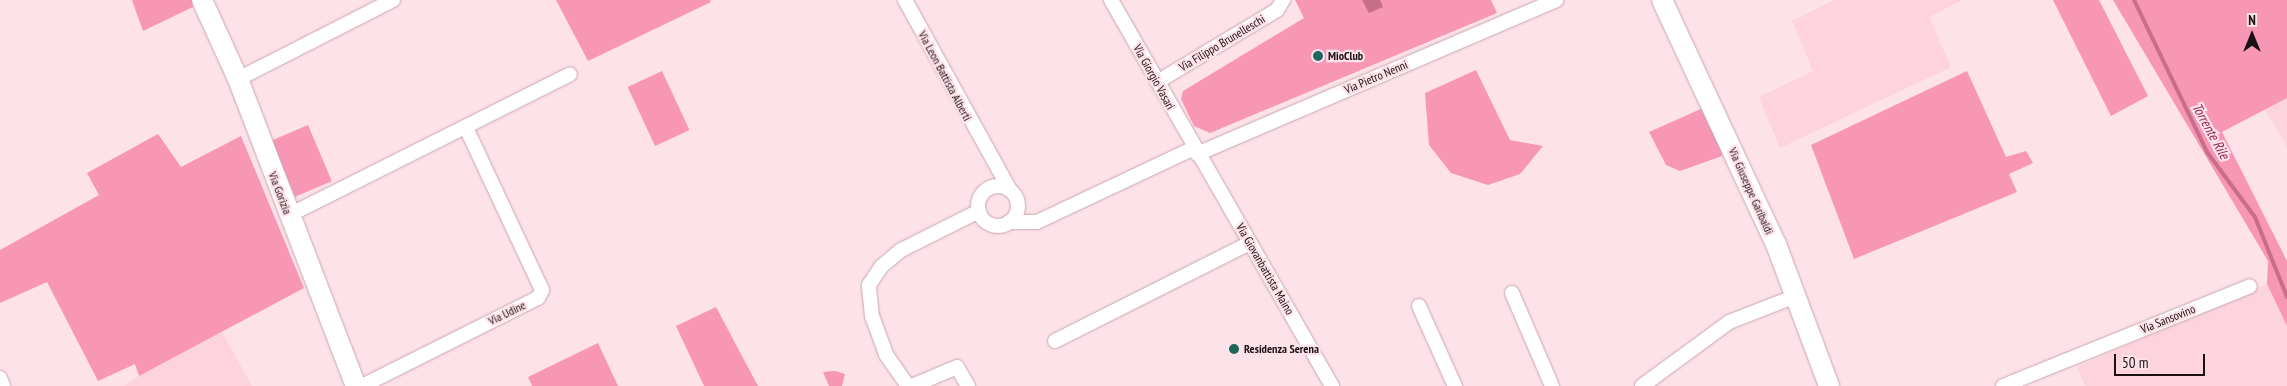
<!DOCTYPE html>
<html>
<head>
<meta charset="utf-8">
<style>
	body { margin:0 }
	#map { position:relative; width:2287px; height:386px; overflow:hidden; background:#fee2e9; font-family:"PT Sans Narrow",sans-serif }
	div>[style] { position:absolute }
	.built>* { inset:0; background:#fdd3de }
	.green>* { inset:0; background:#f797b5; transform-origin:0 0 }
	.water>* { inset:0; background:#c86e8b }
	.stream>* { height:4px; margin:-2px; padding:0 2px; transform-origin:2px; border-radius:2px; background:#c86e8b }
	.roads { filter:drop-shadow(0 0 1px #c7a7af) drop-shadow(0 0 1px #c7a7af) }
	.street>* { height:14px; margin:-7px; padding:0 7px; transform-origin:7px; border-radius:7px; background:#fff }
	.street>.ring { margin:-7px; padding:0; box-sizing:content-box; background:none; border:14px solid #fff; border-radius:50% }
	.secondary>* { height:20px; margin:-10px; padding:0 10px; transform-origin:10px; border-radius:10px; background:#fff }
	.dots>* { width:14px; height:14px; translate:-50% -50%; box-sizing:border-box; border:2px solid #fee2e9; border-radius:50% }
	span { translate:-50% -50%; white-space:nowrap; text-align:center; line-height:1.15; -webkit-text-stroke:4.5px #fee2e9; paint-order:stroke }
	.street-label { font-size:12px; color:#1b1013 }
	.poi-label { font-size:12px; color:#1b1013; font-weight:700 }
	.left { translate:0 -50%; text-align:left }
	.water-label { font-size:14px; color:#942754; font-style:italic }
	.north { position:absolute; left:2227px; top:10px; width:50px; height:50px; -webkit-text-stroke:4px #fee2e9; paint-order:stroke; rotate:0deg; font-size:14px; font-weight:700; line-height:20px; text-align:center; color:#1b1013 }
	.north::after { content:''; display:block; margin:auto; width:18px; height:22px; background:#1b1013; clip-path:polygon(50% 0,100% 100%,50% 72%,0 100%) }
	.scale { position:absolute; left:2114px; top:354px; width:91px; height:22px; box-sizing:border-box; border:2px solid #1b1013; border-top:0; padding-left:6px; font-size:15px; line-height:18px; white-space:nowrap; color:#1b1013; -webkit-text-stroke:4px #fee2e9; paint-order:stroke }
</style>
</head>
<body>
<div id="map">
	<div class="built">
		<div style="clip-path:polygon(1834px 0,1962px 0,1929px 17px,1951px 67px,1780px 148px,1759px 97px,1813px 71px,1792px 21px)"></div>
		<div style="clip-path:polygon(2287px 98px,2287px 147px,2265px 110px)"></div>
		<div style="clip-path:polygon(2267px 284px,2287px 326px,2287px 386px,2085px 386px,2077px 367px)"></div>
		<div style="clip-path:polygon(222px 332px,252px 386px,124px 386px,139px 376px)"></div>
	</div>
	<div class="green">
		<div style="clip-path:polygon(132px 0,192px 0,195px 6px,143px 31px)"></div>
		<div style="clip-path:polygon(556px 0,710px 0,711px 2px,588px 61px)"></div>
		<div style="clip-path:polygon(1295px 0,1491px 0,1497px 13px,1210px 133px,1194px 126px,1181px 99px,1183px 91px,1304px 18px)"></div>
		<div style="clip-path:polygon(2053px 0,2099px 0,2148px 96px,2111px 116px)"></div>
		<div style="clip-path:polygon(2113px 0,2287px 0,2287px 98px,2222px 132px,2287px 261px,2287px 326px,2267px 284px,2268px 261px)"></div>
		<div style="clip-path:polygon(1476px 70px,1510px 140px,1543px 146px,1520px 174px,1488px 185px,1451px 173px,1429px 145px,1425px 93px)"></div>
		<div style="left:662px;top:71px;width:65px;height:38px;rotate:65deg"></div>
		<div style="clip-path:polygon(1967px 71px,2006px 157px,2026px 151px,2033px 163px,2009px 174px,2017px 192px,1854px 259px,1811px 145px)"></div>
		<div style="clip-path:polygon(1703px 108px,1724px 148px,1722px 156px,1680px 171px,1666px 165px,1649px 132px)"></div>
		<div style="left:308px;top:125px;width:61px;height:40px;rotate:67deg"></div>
		<div style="clip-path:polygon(158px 134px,181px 167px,241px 136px,304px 288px,139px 376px,135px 364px,98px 381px,47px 282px,0 303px,0 250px,99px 195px,87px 173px)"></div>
		<div style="clip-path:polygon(716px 307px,758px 386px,704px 386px,676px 326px)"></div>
		<div style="clip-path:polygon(598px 343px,618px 386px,532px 386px,528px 377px)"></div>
		<div style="clip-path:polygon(835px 371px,845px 374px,842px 386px,829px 386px,823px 372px)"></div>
	</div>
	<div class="water">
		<div style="clip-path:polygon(1362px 0,1380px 0,1383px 7px,1369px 13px)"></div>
	</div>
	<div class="stream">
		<div style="left:2134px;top:0;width:169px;rotate:64.3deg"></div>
		<div style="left:2207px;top:152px;width:81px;rotate:53.6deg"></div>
		<div style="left:2255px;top:217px;width:86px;rotate:68.2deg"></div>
	</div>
	<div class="roads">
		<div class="street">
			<div style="left:905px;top:0;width:217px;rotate:61.1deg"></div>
			<div style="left:1111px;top:0;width:445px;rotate:60.2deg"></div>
			<div style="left:238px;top:79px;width:174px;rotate:-27deg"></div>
			<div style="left:1157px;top:82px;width:140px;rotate:-31deg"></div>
			<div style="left:1277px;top:10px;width:12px;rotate:-59deg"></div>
			<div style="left:1197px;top:154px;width:391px;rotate:-23.2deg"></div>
			<div class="ring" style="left:978px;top:186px;width:26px;height:26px"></div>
			<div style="left:289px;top:215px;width:314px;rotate:-26.6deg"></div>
			<div style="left:1009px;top:222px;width:28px"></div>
			<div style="left:1037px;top:222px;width:171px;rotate:-25.2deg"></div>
			<div style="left:1512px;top:293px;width:101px;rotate:66.7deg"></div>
			<div style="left:1419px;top:306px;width:88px;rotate:65.8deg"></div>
			<div style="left:1055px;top:341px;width:218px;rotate:-26.7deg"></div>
			<div style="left:0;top:378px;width:9px;rotate:69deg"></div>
			<div style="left:362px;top:386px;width:197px;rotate:-26.6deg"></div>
			<div style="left:538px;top:298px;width:9px;rotate:-63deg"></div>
			<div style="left:542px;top:290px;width:179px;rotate:-115.1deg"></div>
			<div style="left:908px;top:386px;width:39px;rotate:-125deg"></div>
			<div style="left:886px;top:354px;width:40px;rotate:-110.2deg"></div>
			<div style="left:872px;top:316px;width:31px;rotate:-96deg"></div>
			<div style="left:869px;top:285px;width:23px;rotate:-56deg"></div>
			<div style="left:882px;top:266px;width:25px;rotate:-40deg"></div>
			<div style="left:901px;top:250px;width:87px;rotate:-26.6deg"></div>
			<div style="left:912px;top:386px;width:49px;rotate:-22.9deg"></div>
			<div style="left:957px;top:367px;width:22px;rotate:60deg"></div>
			<div style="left:1642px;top:386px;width:108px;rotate:-36.3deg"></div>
			<div style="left:1729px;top:322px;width:72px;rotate:-21.2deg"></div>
			<div style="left:2003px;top:386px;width:266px;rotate:-22deg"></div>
		</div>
		<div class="secondary">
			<div style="left:202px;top:0;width:87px;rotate:65.5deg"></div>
			<div style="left:238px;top:79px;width:329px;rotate:69deg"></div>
			<div style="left:1662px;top:0;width:269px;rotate:65deg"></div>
			<div style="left:1776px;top:244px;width:152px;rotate:69.5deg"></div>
		</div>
	</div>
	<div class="dots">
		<div style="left:1318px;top:56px;background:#1e665a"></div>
		<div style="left:1234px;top:349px;background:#1e665a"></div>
	</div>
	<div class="street-label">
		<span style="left:1222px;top:43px;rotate:-31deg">Via Filippo Brunelleschi</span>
		<span style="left:945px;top:76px;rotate:62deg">Via Leon Battista Alberti</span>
		<span style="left:1154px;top:77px;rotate:61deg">Via Giorgio Vasari</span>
		<span style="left:1376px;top:77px;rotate:-23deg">Via Pietro Nenni</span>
		<span style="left:1751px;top:191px;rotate:66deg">Via Giuseppe Garibaldi</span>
		<span style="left:280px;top:193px;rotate:69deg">Via Gorizia</span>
		<span style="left:1265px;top:269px;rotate:60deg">Via Giovanbattista Maino</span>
		<span style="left:507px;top:313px;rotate:-26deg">Via Udine</span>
		<span style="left:2168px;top:319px;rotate:-22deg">Via Sansovino</span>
	</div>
	<div class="poi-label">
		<span class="left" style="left:1328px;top:56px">MioClub</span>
		<span class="left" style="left:1244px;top:349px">Residenza Serena</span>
	</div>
	<div class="water-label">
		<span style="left:2211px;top:131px;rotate:61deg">Torrente Rile</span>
	</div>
	<div class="north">N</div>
	<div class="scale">50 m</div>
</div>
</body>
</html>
